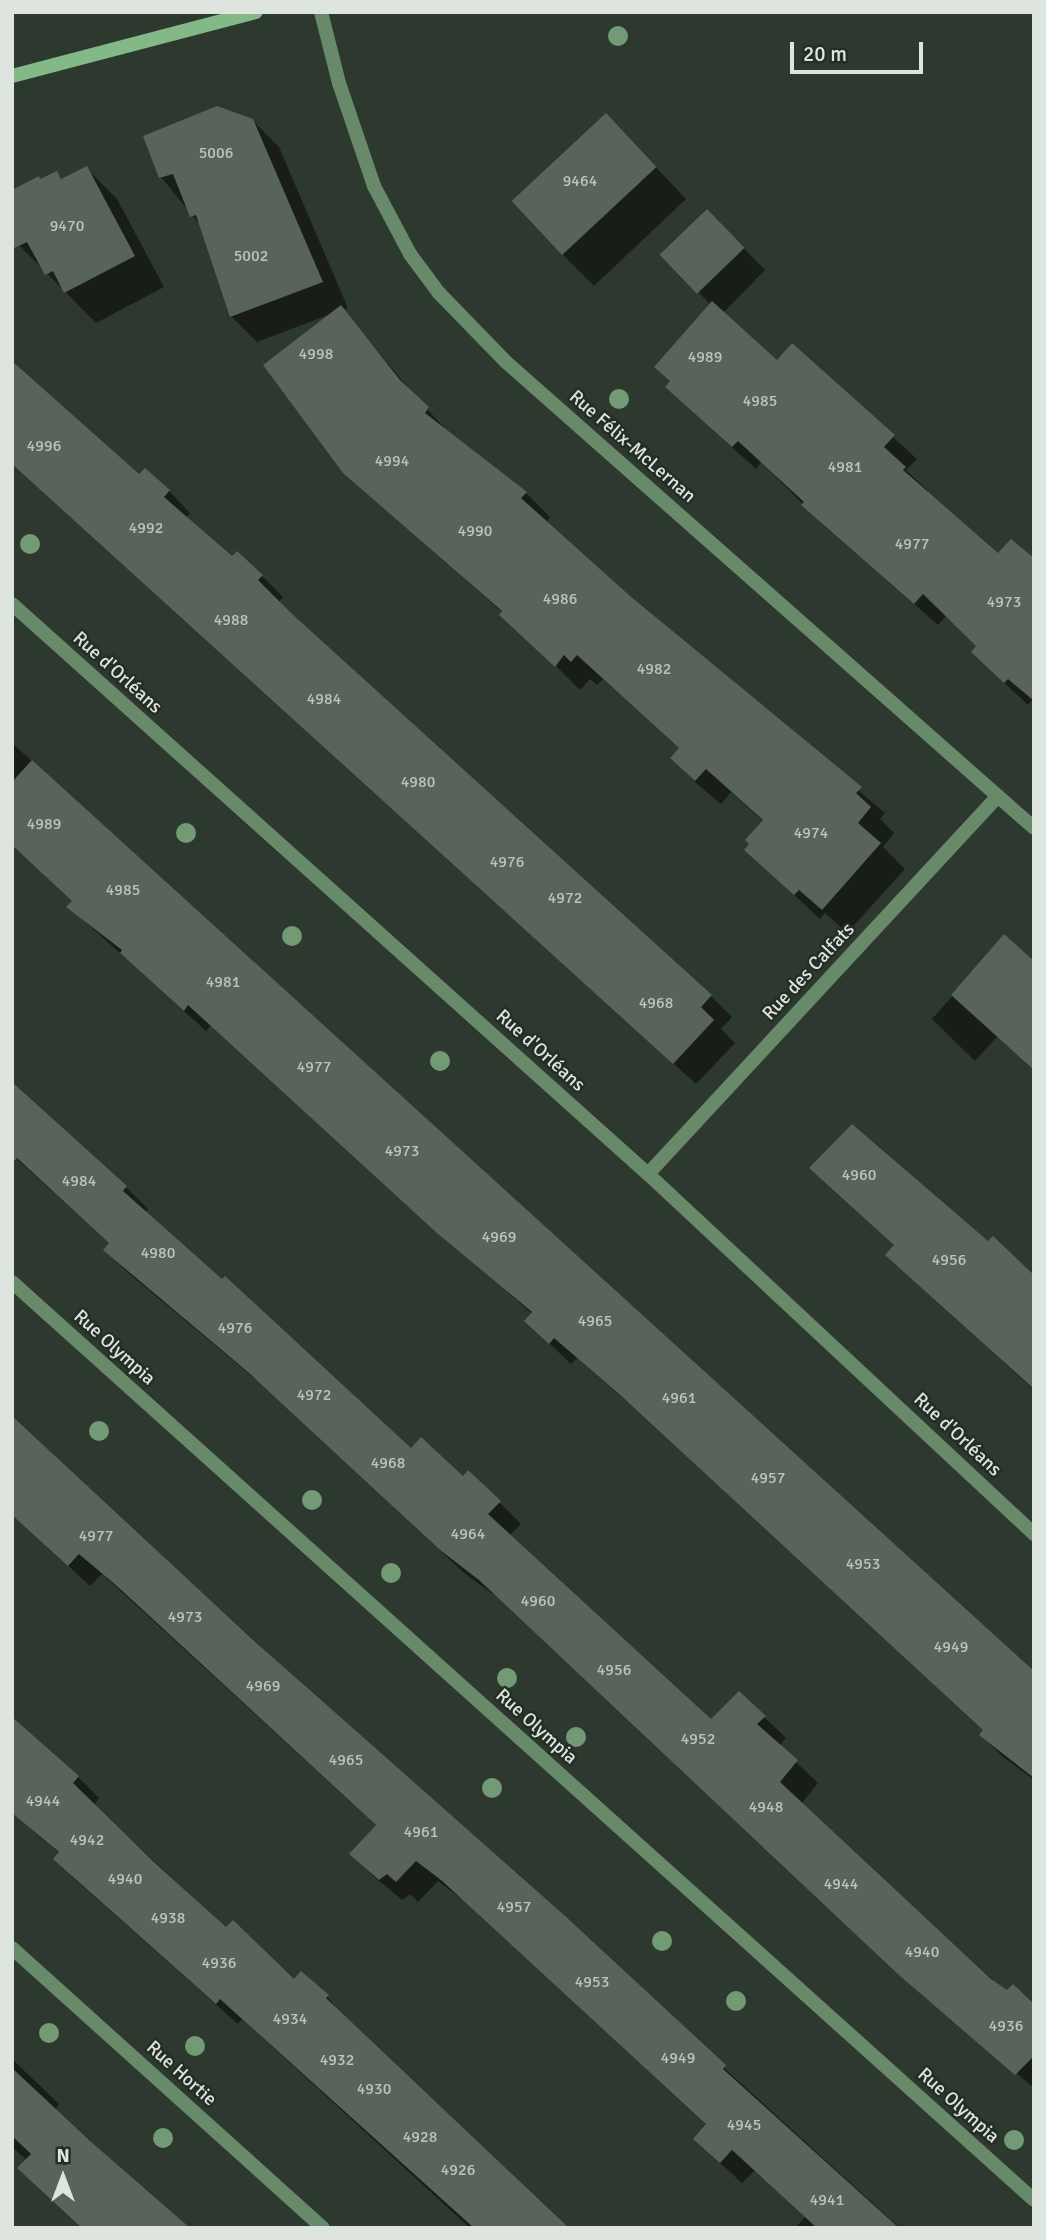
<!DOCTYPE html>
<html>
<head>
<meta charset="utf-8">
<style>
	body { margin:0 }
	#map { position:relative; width:1046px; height:2240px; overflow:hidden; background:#2d382e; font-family:Signika,sans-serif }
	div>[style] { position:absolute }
	.shadow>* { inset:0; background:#0007 }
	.building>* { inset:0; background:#586459; transform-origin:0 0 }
	.street>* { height:14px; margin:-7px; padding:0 7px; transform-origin:7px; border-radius:7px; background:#68896a }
	.secondary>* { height:14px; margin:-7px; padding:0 7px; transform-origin:7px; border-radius:7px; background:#83b986 }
	.trees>* { width:20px; height:20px; margin:-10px; border-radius:50%; background:#729a75 }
	span { translate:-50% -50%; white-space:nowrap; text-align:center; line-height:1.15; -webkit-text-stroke:5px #232e24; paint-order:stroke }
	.number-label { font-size:16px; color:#bcc5bd }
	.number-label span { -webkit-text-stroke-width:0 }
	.street-label { font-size:19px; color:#dee5de }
	.frame { position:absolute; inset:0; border:14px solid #dee5de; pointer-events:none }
	.north { position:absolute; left:28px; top:2142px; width:70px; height:70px; -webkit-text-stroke:5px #232e24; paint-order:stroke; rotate:0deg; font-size:19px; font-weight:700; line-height:28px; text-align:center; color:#dee5de }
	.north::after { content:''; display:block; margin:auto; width:24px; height:32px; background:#dee5de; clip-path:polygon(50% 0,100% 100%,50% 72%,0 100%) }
	.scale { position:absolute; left:790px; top:42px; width:133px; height:32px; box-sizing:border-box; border:4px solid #dee5de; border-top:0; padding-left:9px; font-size:21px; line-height:24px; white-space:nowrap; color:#dee5de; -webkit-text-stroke:5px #232e24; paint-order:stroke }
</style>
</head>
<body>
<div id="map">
	<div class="shadow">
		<div style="clip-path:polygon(252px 120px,279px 147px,348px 308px,343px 310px,417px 398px,451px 435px,526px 493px,550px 517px,546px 523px,629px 597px,885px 813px,880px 819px,894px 833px,883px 847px,905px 869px,847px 933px,825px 913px,820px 919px,746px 850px,764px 822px,731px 792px,721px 804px,696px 783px,672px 758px,680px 749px,603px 679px,597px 685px,590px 679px,580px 690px,503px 613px,345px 472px,328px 315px,257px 342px,231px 316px,201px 226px,161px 177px)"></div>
		<div style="clip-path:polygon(636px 146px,686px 199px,594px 286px,563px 255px)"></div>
		<div style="clip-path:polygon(86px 168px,117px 199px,164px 287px,96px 323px,19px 245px,41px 181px,56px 173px,63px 180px)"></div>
		<div style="clip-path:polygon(707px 211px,765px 270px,723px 313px,778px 363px,793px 346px,917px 459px,906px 470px,927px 490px,1034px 698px,1028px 705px,996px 675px,978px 647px,946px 616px,938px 625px,826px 527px,761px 462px,756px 469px,690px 409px,711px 305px,663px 256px)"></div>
		<div style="clip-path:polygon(12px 462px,139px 476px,169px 491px,190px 513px,186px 518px,233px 558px,262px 576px,283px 597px,278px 603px,711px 996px,732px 1017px,721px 1029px,735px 1043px,696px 1084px)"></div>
		<div style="clip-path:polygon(12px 743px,1034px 1672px,1034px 1780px,1002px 1756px,981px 1735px,985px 1731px,642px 1415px,577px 1358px,571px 1364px,548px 1342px,532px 1314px,211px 1025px,206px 1031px,69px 907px,74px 901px,12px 844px)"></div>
		<div style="clip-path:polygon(1004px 937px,1034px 996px,975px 1061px,932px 1019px)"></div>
		<div style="clip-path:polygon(12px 1085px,126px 1187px,148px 1209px,145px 1212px,411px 1450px,499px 1502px,521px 1524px,509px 1536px,711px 1722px,764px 1717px,786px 1738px,779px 1746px,818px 1783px,801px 1804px,1034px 2018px,1034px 2088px,924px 1997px,502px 1601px,463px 1572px,273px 1394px,126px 1271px,105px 1250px,111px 1244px,12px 1155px)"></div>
		<div style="clip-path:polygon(988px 1244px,1034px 1278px,1034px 1390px,887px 1255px)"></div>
		<div style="clip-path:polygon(12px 1420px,900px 2228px,795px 2228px,805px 2217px,755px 2170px,742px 2183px,717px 2160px,708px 2125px,464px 1901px,438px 1881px,418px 1902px,410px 1894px,402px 1900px,373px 1876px,351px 1854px,377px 1826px,102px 1574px,90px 1586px,12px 1513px)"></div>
		<div style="clip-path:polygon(12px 1719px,78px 1777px,99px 1798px,94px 1805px,227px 1929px,294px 1982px,327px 1996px,346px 2020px,565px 2228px,470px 2228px,242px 2019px,238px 2024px,77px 1881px,56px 1859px,60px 1854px,12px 1812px)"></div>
		<div style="clip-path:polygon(12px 2059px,59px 2104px,55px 2110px,89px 2142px,27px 2160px,12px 2147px)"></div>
	</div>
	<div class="building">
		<div style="clip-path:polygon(217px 106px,253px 119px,323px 282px,230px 317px,196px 215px,190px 217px,173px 174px,159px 178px,143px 136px)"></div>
		<div style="left:606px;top:113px;width:74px;height:129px;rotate:47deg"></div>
		<div style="clip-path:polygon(87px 166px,135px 256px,64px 293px,53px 271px,45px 275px,27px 242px,12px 249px,12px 190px,39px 176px,40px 179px,57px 171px,61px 179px)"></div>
		<div style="left:707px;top:209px;width:54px;height:66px;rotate:46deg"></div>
		<div style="clip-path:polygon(712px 301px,777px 360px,792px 343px,895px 435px,884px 447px,906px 467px,903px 470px,998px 553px,1011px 539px,1034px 558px,1034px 701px,1008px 679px,1004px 683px,971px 652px,976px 646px,923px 594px,914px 604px,801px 505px,804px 502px,738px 441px,732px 447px,665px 387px,670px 381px,654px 367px)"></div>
		<div style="clip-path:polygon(341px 305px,400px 380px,429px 407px,425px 413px,527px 492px,521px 498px,630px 596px,862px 787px,856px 793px,871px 807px,858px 823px,881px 843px,822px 910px,799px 890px,794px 895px,744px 850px,749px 844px,745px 840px,763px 820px,706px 769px,695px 781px,670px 758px,679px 748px,577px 655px,571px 662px,564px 655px,555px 667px,499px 615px,502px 611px,343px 473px,263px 365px)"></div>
		<div style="clip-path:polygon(12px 361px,139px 474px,145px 468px,170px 490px,164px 497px,232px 556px,237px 551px,263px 575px,258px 580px,291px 613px,712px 995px,701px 1007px,714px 1020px,673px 1064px,12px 464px)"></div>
		<div style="clip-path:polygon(32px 760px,1034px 1671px,1034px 1778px,979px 1735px,983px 1730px,619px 1394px,554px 1338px,549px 1344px,524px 1321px,532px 1312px,437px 1233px,188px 1005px,184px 1011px,120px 953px,122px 950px,66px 907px,72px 901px,12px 845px,12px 782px)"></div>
		<div style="clip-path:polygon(1004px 934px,1034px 961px,1034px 1070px,951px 995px)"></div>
		<div style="clip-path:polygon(12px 1082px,127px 1186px,123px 1191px,222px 1279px,225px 1276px,411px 1448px,421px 1437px,463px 1476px,468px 1470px,501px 1501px,488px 1514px,711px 1719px,739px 1691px,766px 1716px,757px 1724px,798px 1760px,780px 1782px,991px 1979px,1007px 1990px,1013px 1984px,1034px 2004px,1034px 2056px,1015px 2075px,900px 1976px,479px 1580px,440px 1550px,249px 1373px,103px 1250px,109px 1243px,17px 1158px,12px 1163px)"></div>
		<div style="clip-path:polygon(852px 1124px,988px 1241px,993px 1236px,1034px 1275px,1034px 1389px,885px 1255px,894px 1245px,809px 1168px)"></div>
		<div style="clip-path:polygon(12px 1416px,251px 1638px,564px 1915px,726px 2065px,723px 2069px,899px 2228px,817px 2228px,732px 2150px,720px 2163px,693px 2139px,706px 2124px,441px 1880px,416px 1861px,396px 1882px,387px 1874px,379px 1880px,349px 1854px,376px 1825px,118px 1587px,79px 1554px,68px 1566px,12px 1515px)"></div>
		<div style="clip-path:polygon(12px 1717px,79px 1776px,73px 1783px,155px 1863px,226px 1927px,233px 1920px,294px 1979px,301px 1971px,329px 1995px,326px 1998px,569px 2228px,474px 2228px,220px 1999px,216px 2004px,53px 1859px,59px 1852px,12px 1813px)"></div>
		<div style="clip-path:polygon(12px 2068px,90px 2141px,190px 2228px,82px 2228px,17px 2168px,31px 2154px,12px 2136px)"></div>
	</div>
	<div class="street">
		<div style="left:321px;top:12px;width:73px;rotate:75.8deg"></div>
		<div style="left:339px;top:83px;width:109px;rotate:71.2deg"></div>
		<div style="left:374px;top:186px;width:77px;rotate:62.1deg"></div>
		<div style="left:410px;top:254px;width:49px;rotate:53.4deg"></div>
		<div style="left:439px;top:293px;width:96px;rotate:45.8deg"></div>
		<div style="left:506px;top:362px;width:704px;rotate:41.43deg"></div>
		<div style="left:12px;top:604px;width:854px;rotate:41.87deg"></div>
		<div style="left:648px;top:1174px;width:528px;rotate:43deg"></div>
		<div style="left:648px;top:1174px;width:515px;rotate:-47.2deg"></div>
		<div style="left:12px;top:1282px;width:1374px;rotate:41.93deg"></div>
		<div style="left:12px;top:1948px;width:418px;rotate:42deg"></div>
	</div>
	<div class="secondary">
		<div style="left:12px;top:76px;width:252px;rotate:-14.7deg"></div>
	</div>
	<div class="trees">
		<div style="left:618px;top:36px"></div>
		<div style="left:619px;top:399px"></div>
		<div style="left:30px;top:544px"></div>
		<div style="left:186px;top:833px"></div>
		<div style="left:292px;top:936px"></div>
		<div style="left:440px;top:1061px"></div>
		<div style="left:99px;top:1431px"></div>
		<div style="left:312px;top:1500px"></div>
		<div style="left:391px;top:1573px"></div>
		<div style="left:507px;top:1678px"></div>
		<div style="left:576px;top:1737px"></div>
		<div style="left:492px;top:1788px"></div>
		<div style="left:662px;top:1941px"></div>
		<div style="left:736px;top:2001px"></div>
		<div style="left:49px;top:2033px"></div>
		<div style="left:195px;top:2046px"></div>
		<div style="left:163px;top:2138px"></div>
		<div style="left:1014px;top:2140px"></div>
	</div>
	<div class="number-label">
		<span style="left:216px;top:153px">5006</span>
		<span style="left:580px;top:181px">9464</span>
		<span style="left:67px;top:226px">9470</span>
		<span style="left:251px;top:256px">5002</span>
		<span style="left:316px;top:354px">4998</span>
		<span style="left:705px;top:357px">4989</span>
		<span style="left:760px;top:401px">4985</span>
		<span style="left:44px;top:446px">4996</span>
		<span style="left:392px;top:461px">4994</span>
		<span style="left:845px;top:467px">4981</span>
		<span style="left:146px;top:528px">4992</span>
		<span style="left:475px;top:531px">4990</span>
		<span style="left:912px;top:544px">4977</span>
		<span style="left:560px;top:599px">4986</span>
		<span style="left:1004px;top:602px">4973</span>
		<span style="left:231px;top:620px">4988</span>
		<span style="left:654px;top:669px">4982</span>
		<span style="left:324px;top:699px">4984</span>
		<span style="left:418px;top:782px">4980</span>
		<span style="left:44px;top:824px">4989</span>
		<span style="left:811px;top:833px">4974</span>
		<span style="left:507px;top:862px">4976</span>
		<span style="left:123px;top:890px">4985</span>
		<span style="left:565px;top:898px">4972</span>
		<span style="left:223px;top:982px">4981</span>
		<span style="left:656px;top:1003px">4968</span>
		<span style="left:314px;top:1067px">4977</span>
		<span style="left:402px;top:1151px">4973</span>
		<span style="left:859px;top:1175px">4960</span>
		<span style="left:79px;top:1181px">4984</span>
		<span style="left:499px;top:1237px">4969</span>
		<span style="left:158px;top:1253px">4980</span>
		<span style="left:949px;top:1260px">4956</span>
		<span style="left:595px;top:1321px">4965</span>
		<span style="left:235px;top:1328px">4976</span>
		<span style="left:314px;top:1395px">4972</span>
		<span style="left:679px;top:1398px">4961</span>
		<span style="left:388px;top:1463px">4968</span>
		<span style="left:768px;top:1478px">4957</span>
		<span style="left:468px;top:1534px">4964</span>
		<span style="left:96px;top:1536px">4977</span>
		<span style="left:863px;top:1564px">4953</span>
		<span style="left:538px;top:1601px">4960</span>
		<span style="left:185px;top:1617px">4973</span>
		<span style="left:951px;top:1647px">4949</span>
		<span style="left:614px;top:1670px">4956</span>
		<span style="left:263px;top:1686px">4969</span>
		<span style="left:698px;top:1739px">4952</span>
		<span style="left:346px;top:1760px">4965</span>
		<span style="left:43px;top:1801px">4944</span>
		<span style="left:766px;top:1807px">4948</span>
		<span style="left:421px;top:1832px">4961</span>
		<span style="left:87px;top:1840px">4942</span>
		<span style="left:125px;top:1879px">4940</span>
		<span style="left:841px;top:1884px">4944</span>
		<span style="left:514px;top:1907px">4957</span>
		<span style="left:168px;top:1918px">4938</span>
		<span style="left:922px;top:1952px">4940</span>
		<span style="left:219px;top:1963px">4936</span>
		<span style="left:592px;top:1982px">4953</span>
		<span style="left:290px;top:2019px">4934</span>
		<span style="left:1006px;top:2026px">4936</span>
		<span style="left:678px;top:2058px">4949</span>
		<span style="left:337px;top:2060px">4932</span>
		<span style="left:374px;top:2089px">4930</span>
		<span style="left:744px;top:2125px">4945</span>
		<span style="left:420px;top:2137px">4928</span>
		<span style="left:458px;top:2170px">4926</span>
		<span style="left:827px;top:2200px">4941</span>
	</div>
	<div class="street-label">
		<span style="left:632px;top:447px;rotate:41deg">Rue Félix-McLernan</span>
		<span style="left:117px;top:673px;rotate:42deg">Rue d'Orléans</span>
		<span style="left:809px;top:972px;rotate:-47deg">Rue des Calfats</span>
		<span style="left:540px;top:1051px;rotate:42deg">Rue d'Orléans</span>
		<span style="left:114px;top:1348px;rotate:42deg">Rue Olympia</span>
		<span style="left:957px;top:1435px;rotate:43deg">Rue d'Orléans</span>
		<span style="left:536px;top:1727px;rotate:42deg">Rue Olympia</span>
		<span style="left:181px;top:2074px;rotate:42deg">Rue Hortie</span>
		<span style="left:958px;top:2106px;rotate:42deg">Rue Olympia</span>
	</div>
	<div class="frame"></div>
	<div class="north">N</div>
	<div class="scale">20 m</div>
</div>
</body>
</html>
